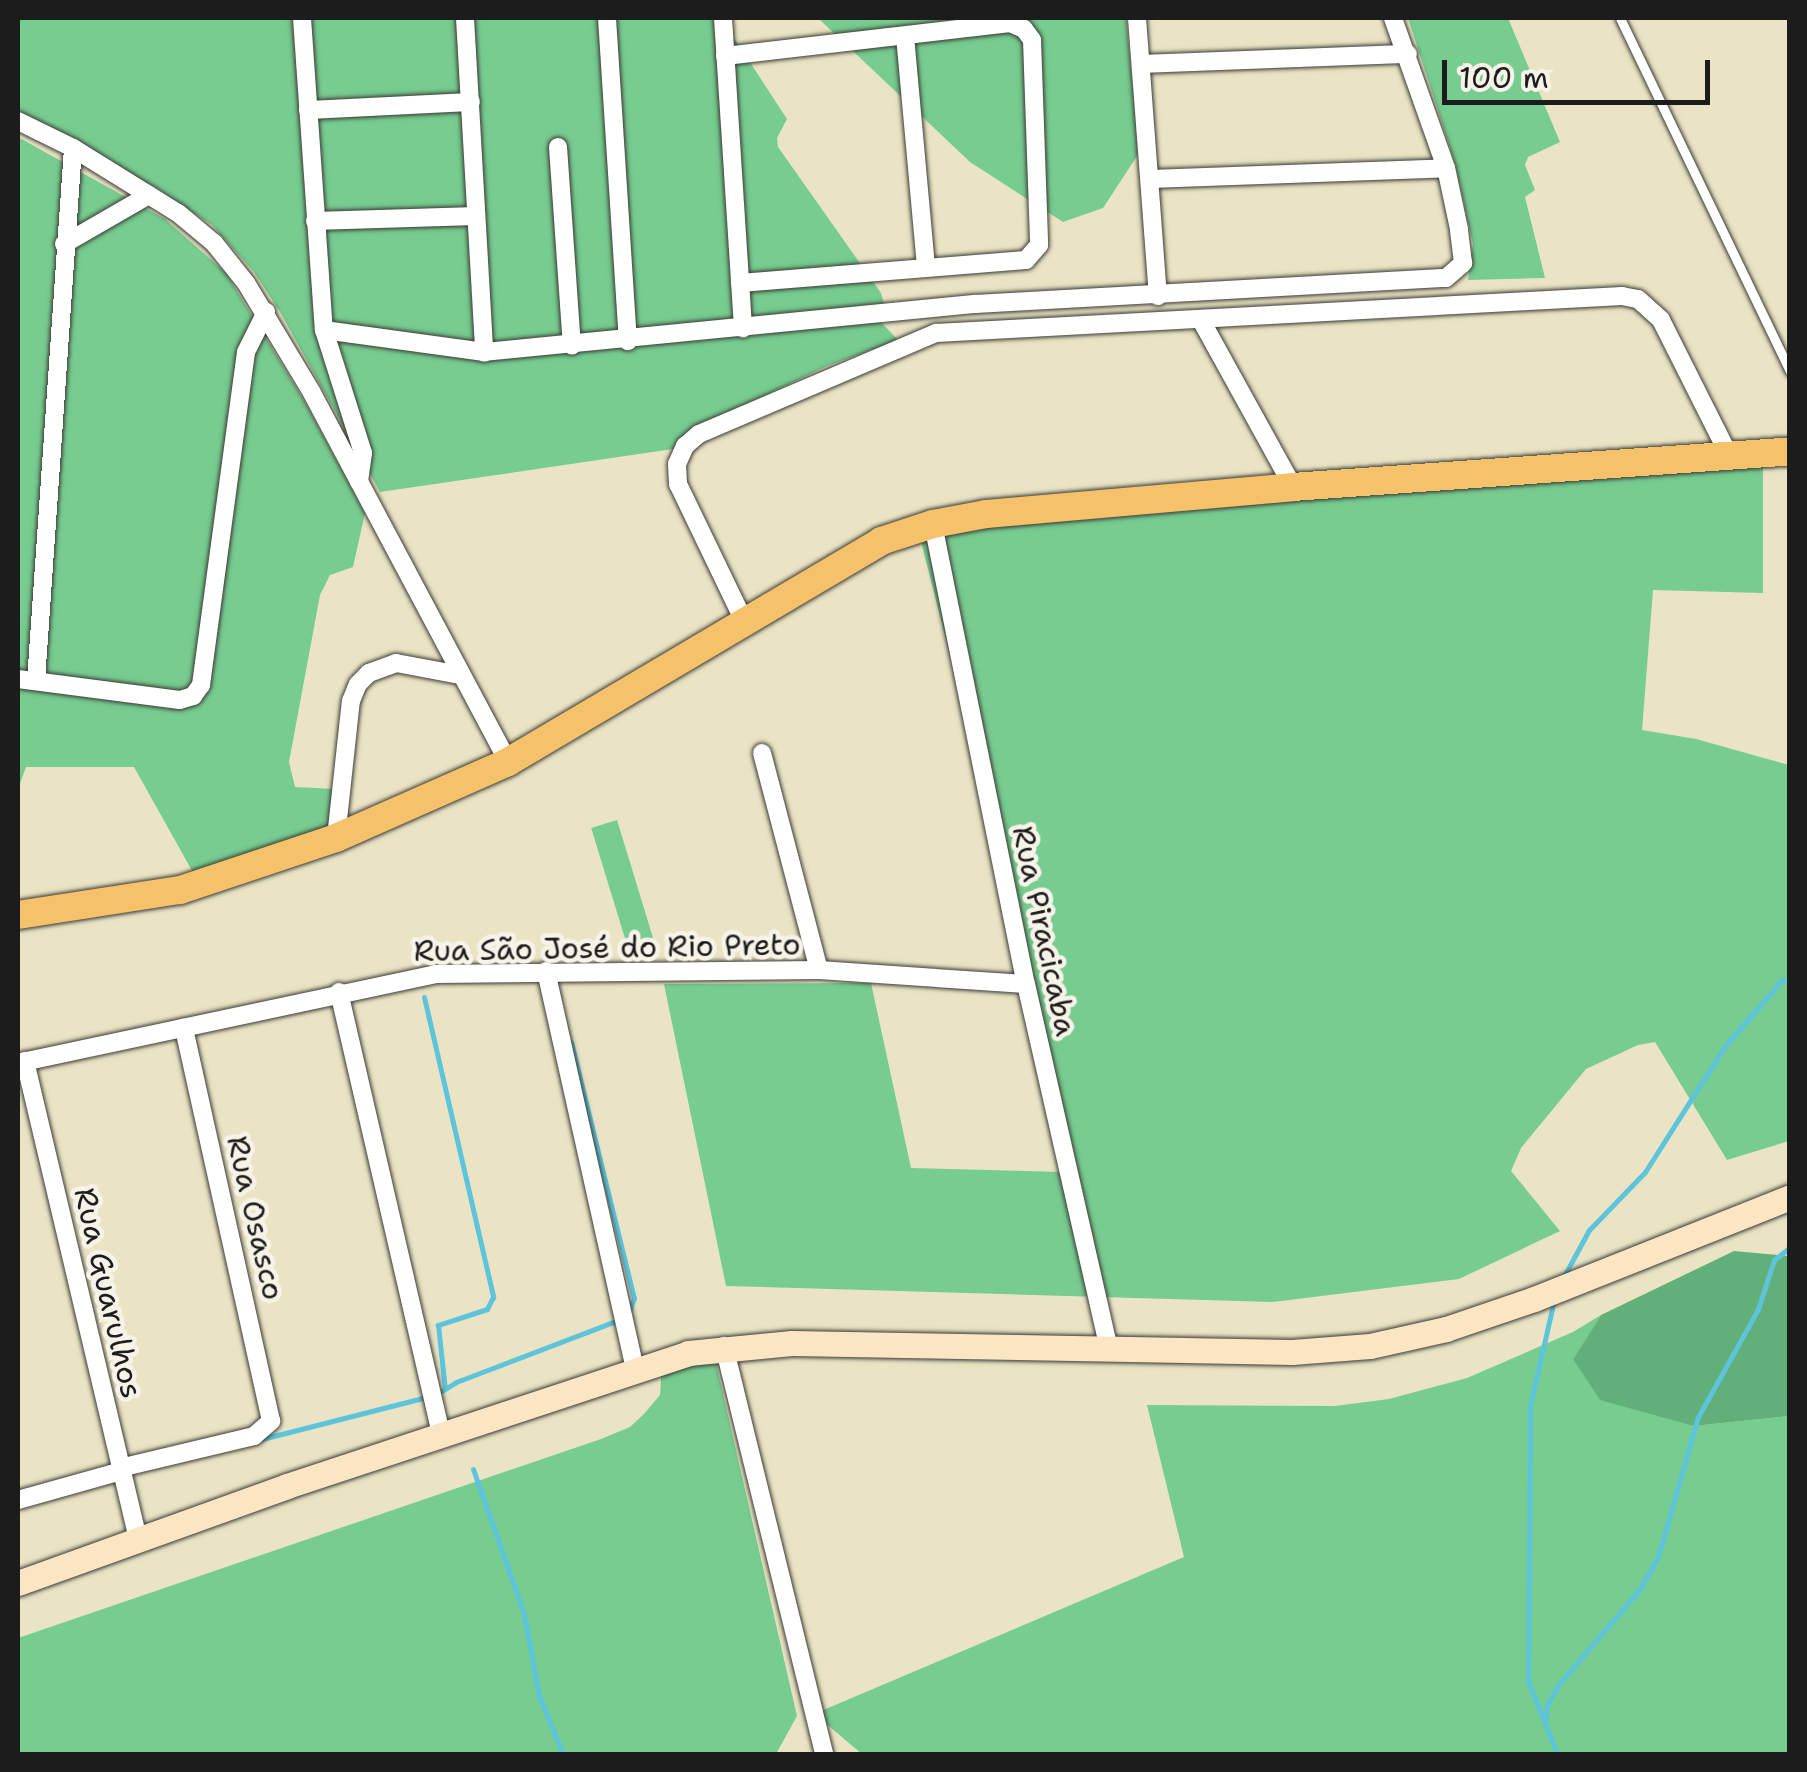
<!DOCTYPE html>
<html>
<head>
<meta charset="utf-8">
<style>
	body { margin:0 }
	#map { position:relative; width:1807px; height:1772px; overflow:hidden; background:#eae4c5; font-family:"Shantell Sans",sans-serif }
	div>[style] { position:absolute }
	.green>* { inset:0; background:#77cc90; transform-origin:0 0 }
	.forest>* { inset:0; background:#61b07a }
	.stream>* { height:5px; margin:-2.5px; padding:0 2.5px; transform-origin:2.5px; border-radius:2.5px; background:#5ec4db }
	.roads { filter:drop-shadow(0 0 2px #3b3a35) drop-shadow(0 0 2px #3b3a35) }
	.lane>* { height:9px; margin:-4.5px; padding:0 4.5px; transform-origin:4.5px; border-radius:4.5px; background:#fff }
	.street>* { height:18px; margin:-9px; padding:0 9px; transform-origin:9px; border-radius:9px; background:#fff }
	.secondary>* { height:25px; margin:-12.5px; padding:0 12.5px; transform-origin:12.5px; border-radius:12.5px; background:#fbe6c4 }
	.primary>* { height:28px; margin:-14px; padding:0 14px; transform-origin:14px; border-radius:14px; background:#f6c16b }
	span { translate:-50% -50%; white-space:nowrap; text-align:center; line-height:1.15; -webkit-text-stroke:9px #f7f3e8; paint-order:stroke }
	.street-label { font-size:30px; color:#1c1c1c }
	.frame { position:absolute; inset:0; border:20px solid #1c1c1c; pointer-events:none }
	.scale { position:absolute; left:1442px; top:60px; width:268px; height:45px; box-sizing:border-box; border:5px solid #1c1c1c; border-top:0; padding-left:12px; font-size:30px; line-height:35px; white-space:nowrap; color:#1c1c1c; -webkit-text-stroke:8px #f7f3e8; paint-order:stroke }
</style>
</head>
<body>
<div id="map">
	<div class="green">
		<div style="clip-path:polygon(18px 18px,721px 18px,787px 119px,777px 138px,778px 147px,881px 293px,884px 304px,877px 318px,898px 340px,827px 366px,698px 427px,673px 449px,380px 492px,280px 312px,254px 272px,212px 225px,155px 187px,18px 115px)"></div>
		<div style="clip-path:polygon(818px 18px,1126px 18px,1139px 153px,1103px 208px,1063px 222px,970px 162px)"></div>
		<div style="clip-path:polygon(1408px 18px,1508px 18px,1560px 142px,1528px 157px,1525px 165px,1535px 190px,1525px 197px,1545px 278px,1468px 280px,1473px 244px,1455px 163px)"></div>
		<div style="clip-path:polygon(18px 137px,165px 219px,226px 273px,306px 404px,365px 513px,353px 567px,330px 575px,320px 595px,289px 762px,295px 787px,337px 789px,325px 836px,195px 876px,134px 767px,26px 767px,18px 789px)"></div>
		<div style="clip-path:polygon(1763px 459px,1763px 593px,1653px 590px,1642px 730px,1696px 739px,1789px 765px,1789px 1141px,1727px 1160px,1655px 1042px,1638px 1045px,1586px 1069px,1521px 1148px,1511px 1171px,1560px 1231px,1459px 1279px,1273px 1302px,726px 1286px,664px 984px,871px 983px,911px 1168px,1063px 1172px,975px 753px,921px 542px,999px 511px)"></div>
		<div style="left:617px;top:820px;width:138px;height:27px;rotate:73deg"></div>
		<div style="clip-path:polygon(1601px 1315px,1573px 1359px,1694px 1426px,1789px 1416px,1789px 1754px,862px 1754px,824px 1722px,821px 1711px,1184px 1557px,1147px 1405px,1335px 1406px,1389px 1399px,1467px 1378px,1573px 1332px)"></div>
		<div style="clip-path:polygon(716px 1363px,797px 1716px,776px 1754px,18px 1754px,18px 1638px,601px 1439px,630px 1427px,644px 1414px,660px 1395px,662px 1364px)"></div>
	</div>
	<div class="forest">
		<div style="clip-path:polygon(1734px 1251px,1789px 1256px,1789px 1416px,1694px 1426px,1600px 1400px,1573px 1359px,1601px 1315px)"></div>
	</div>
	<div class="stream">
		<div style="left:424px;top:997px;width:308px;rotate:77deg"></div>
		<div style="left:493px;top:1297px;width:13px;rotate:117deg"></div>
		<div style="left:487px;top:1309px;width:52px;rotate:161.9deg"></div>
		<div style="left:438px;top:1325px;width:64px;rotate:83.8deg"></div>
		<div style="left:571px;top:1042px;width:264px;rotate:76.2deg"></div>
		<div style="left:634px;top:1298px;width:15px;rotate:110deg"></div>
		<div style="left:1564px;top:1276px;width:52px;rotate:-61.5deg"></div>
		<div style="left:1589px;top:1230px;width:81px;rotate:-46deg"></div>
		<div style="left:1645px;top:1172px;width:149px;rotate:-57.6deg"></div>
		<div style="left:1725px;top:1046px;width:87px;rotate:-49.2deg"></div>
		<div style="left:1782px;top:980px;width:8px;rotate:7deg"></div>
		<div style="left:1554px;top:1300px;width:109px;rotate:102.8deg"></div>
		<div style="left:1530px;top:1406px;width:275px;rotate:90.4deg"></div>
		<div style="left:1528px;top:1681px;width:79px;rotate:68.3deg"></div>
		<div style="left:437px;top:1394px;width:22px;rotate:-32deg"></div>
		<div style="left:456px;top:1382px;width:177px;rotate:-20.9deg"></div>
		<div style="left:258px;top:1440px;width:174px;rotate:-14.3deg"></div>
		<div style="left:473px;top:1469px;width:154px;rotate:70.6deg"></div>
		<div style="left:524px;top:1614px;width:83px;rotate:79.6deg"></div>
		<div style="left:539px;top:1696px;width:63px;rotate:67.5deg"></div>
		<div style="left:1545px;top:1723px;width:18px;rotate:-84deg"></div>
		<div style="left:1547px;top:1705px;width:23px;rotate:-61deg"></div>
		<div style="left:1558px;top:1685px;width:126px;rotate:-49.5deg"></div>
		<div style="left:1640px;top:1589px;width:37px;rotate:-61deg"></div>
		<div style="left:1658px;top:1557px;width:146px;rotate:-74.1deg"></div>
		<div style="left:1698px;top:1417px;width:124px;rotate:-60.9deg"></div>
		<div style="left:1758px;top:1309px;width:52px;rotate:-71.9deg"></div>
		<div style="left:1774px;top:1260px;width:21px;rotate:-39deg"></div>
	</div>
	<div class="roads">
		<div class="lane">
			<div style="left:1620px;top:18px;width:392px;rotate:64.3deg"></div>
		</div>
		<div class="street">
			<div style="left:302px;top:18px;width:313px;rotate:86deg"></div>
			<div style="left:324px;top:330px;width:129px;rotate:72.4deg"></div>
			<div style="left:363px;top:453px;width:29px;rotate:98deg"></div>
			<div style="left:465px;top:18px;width:335px;rotate:86.7deg"></div>
			<div style="left:607px;top:18px;width:324px;rotate:86.3deg"></div>
			<div style="left:723px;top:18px;width:311px;rotate:86.3deg"></div>
			<div style="left:1137px;top:18px;width:279px;rotate:85.7deg"></div>
			<div style="left:905px;top:36px;width:231px;rotate:84.8deg"></div>
			<div style="left:725px;top:56px;width:287px;rotate:-6.6deg"></div>
			<div style="left:1010px;top:23px;width:15px;rotate:23deg"></div>
			<div style="left:1024px;top:29px;width:14px;rotate:54deg"></div>
			<div style="left:1032px;top:40px;width:205px;rotate:88deg"></div>
			<div style="left:1039px;top:245px;width:20px;rotate:131deg"></div>
			<div style="left:1026px;top:260px;width:287px;rotate:175.4deg"></div>
			<div style="left:1143px;top:64px;width:265px;rotate:-2.2deg"></div>
			<div style="left:308px;top:110px;width:163px;rotate:-2.8deg"></div>
			<div style="left:18px;top:121px;width:61px;rotate:26.1deg"></div>
			<div style="left:73px;top:148px;width:123px;rotate:31.8deg"></div>
			<div style="left:178px;top:213px;width:47px;rotate:39.8deg"></div>
			<div style="left:214px;top:243px;width:51px;rotate:51.3deg"></div>
			<div style="left:246px;top:283px;width:128px;rotate:59deg"></div>
			<div style="left:312px;top:393px;width:418px;rotate:62deg"></div>
			<div style="left:558px;top:147px;width:199px;rotate:86deg"></div>
			<div style="left:1152px;top:179px;width:294px;rotate:-2.1deg"></div>
			<div style="left:315px;top:221px;width:160px;rotate:-1.8deg"></div>
			<div style="left:64px;top:244px;width:98px;rotate:-30deg"></div>
			<div style="left:1201px;top:320px;width:191px;rotate:61.1deg"></div>
			<div style="left:324px;top:330px;width:162px;rotate:7.8deg"></div>
			<div style="left:484px;top:352px;width:493px;rotate:-5.6deg"></div>
			<div style="left:975px;top:304px;width:472px;rotate:-3.2deg"></div>
			<div style="left:1446px;top:278px;width:23px;rotate:-41deg"></div>
			<div style="left:1463px;top:263px;width:34px;rotate:-97deg"></div>
			<div style="left:1459px;top:229px;width:62px;rotate:-102deg"></div>
			<div style="left:1446px;top:168px;width:159px;rotate:-109.5deg"></div>
			<div style="left:933px;top:524px;width:469px;rotate:78.6deg"></div>
			<div style="left:1026px;top:984px;width:373px;rotate:77.2deg"></div>
			<div style="left:744px;top:621px;width:152px;rotate:-115.7deg"></div>
			<div style="left:678px;top:484px;width:20px;rotate:-93deg"></div>
			<div style="left:677px;top:464px;width:20px;rotate:-66deg"></div>
			<div style="left:685px;top:446px;width:18px;rotate:-41deg"></div>
			<div style="left:699px;top:434px;width:258px;rotate:-23.1deg"></div>
			<div style="left:936px;top:333px;width:687px;rotate:-3.09deg"></div>
			<div style="left:1622px;top:296px;width:16px;rotate:11deg"></div>
			<div style="left:1638px;top:299px;width:31px;rotate:42deg"></div>
			<div style="left:1661px;top:320px;width:153px;rotate:63.3deg"></div>
			<div style="left:18px;top:679px;width:163px;rotate:7.4deg"></div>
			<div style="left:180px;top:700px;width:14px;rotate:-17deg"></div>
			<div style="left:193px;top:696px;width:14px;rotate:-54deg"></div>
			<div style="left:201px;top:685px;width:336px;rotate:-82.3deg"></div>
			<div style="left:246px;top:352px;width:45px;rotate:-63.4deg"></div>
			<div style="left:36px;top:681px;width:534px;rotate:-86.03deg"></div>
			<div style="left:762px;top:753px;width:224px;rotate:75.3deg"></div>
			<div style="left:336px;top:838px;width:138px;rotate:-83.8deg"></div>
			<div style="left:351px;top:701px;width:18px;rotate:-68deg"></div>
			<div style="left:358px;top:684px;width:16px;rotate:-45deg"></div>
			<div style="left:369px;top:673px;width:29px;rotate:-20deg"></div>
			<div style="left:396px;top:663px;width:66px;rotate:10.5deg"></div>
			<div style="left:546px;top:971px;width:408px;rotate:77.4deg"></div>
			<div style="left:339px;top:992px;width:454px;rotate:77deg"></div>
			<div style="left:25px;top:1061px;width:490px;rotate:76.7deg"></div>
			<div style="left:18px;top:1063px;width:426px;rotate:-12deg"></div>
			<div style="left:435px;top:974px;width:384px;rotate:-0.6deg"></div>
			<div style="left:819px;top:970px;width:207px;rotate:3.9deg"></div>
			<div style="left:724px;top:1346px;width:420px;rotate:76.2deg"></div>
			<div style="left:120px;top:1468px;width:138px;rotate:-13.4deg"></div>
			<div style="left:254px;top:1436px;width:23px;rotate:-41deg"></div>
			<div style="left:271px;top:1421px;width:403px;rotate:-102.5deg"></div>
			<div style="left:18px;top:1500px;width:107px;rotate:-15.7deg"></div>
		</div>
		<div class="secondary">
			<div style="left:18px;top:1583px;width:286px;rotate:-19.8deg"></div>
			<div style="left:287px;top:1486px;width:422px;rotate:-18.3deg"></div>
			<div style="left:688px;top:1353px;width:104px;rotate:-5.5deg"></div>
			<div style="left:792px;top:1343px;width:500px;rotate:1.03deg"></div>
			<div style="left:1292px;top:1352px;width:78px;rotate:-4.4deg"></div>
			<div style="left:1370px;top:1346px;width:78px;rotate:-12.6deg"></div>
			<div style="left:1446px;top:1329px;width:93px;rotate:-18.8deg"></div>
			<div style="left:1534px;top:1299px;width:276px;rotate:-21.7deg"></div>
		</div>
		<div class="primary">
			<div style="left:18px;top:915px;width:164px;rotate:-8.8deg"></div>
			<div style="left:180px;top:890px;width:164px;rotate:-18.4deg"></div>
			<div style="left:336px;top:838px;width:188px;rotate:-23.8deg"></div>
			<div style="left:508px;top:762px;width:434px;rotate:-30.6deg"></div>
			<div style="left:881px;top:541px;width:55px;rotate:-18.1deg"></div>
			<div style="left:933px;top:524px;width:54px;rotate:-10.7deg"></div>
			<div style="left:986px;top:514px;width:308px;rotate:-5deg"></div>
			<div style="left:1293px;top:487px;width:498px;rotate:-4.1deg"></div>
		</div>
	</div>
	<div class="street-label">
		<span style="left:1044px;top:931px;rotate:78deg">Rua Piracicaba</span>
		<span style="left:607px;top:948px;rotate:-1deg">Rua São José do Rio Preto</span>
		<span style="left:255px;top:1218px;rotate:77deg">Rua Osasco</span>
		<span style="left:108px;top:1293px;rotate:77deg">Rua Guarulhos</span>
	</div>
	<div class="frame"></div>
	<div class="scale">100 m</div>
</div>
</body>
</html>
